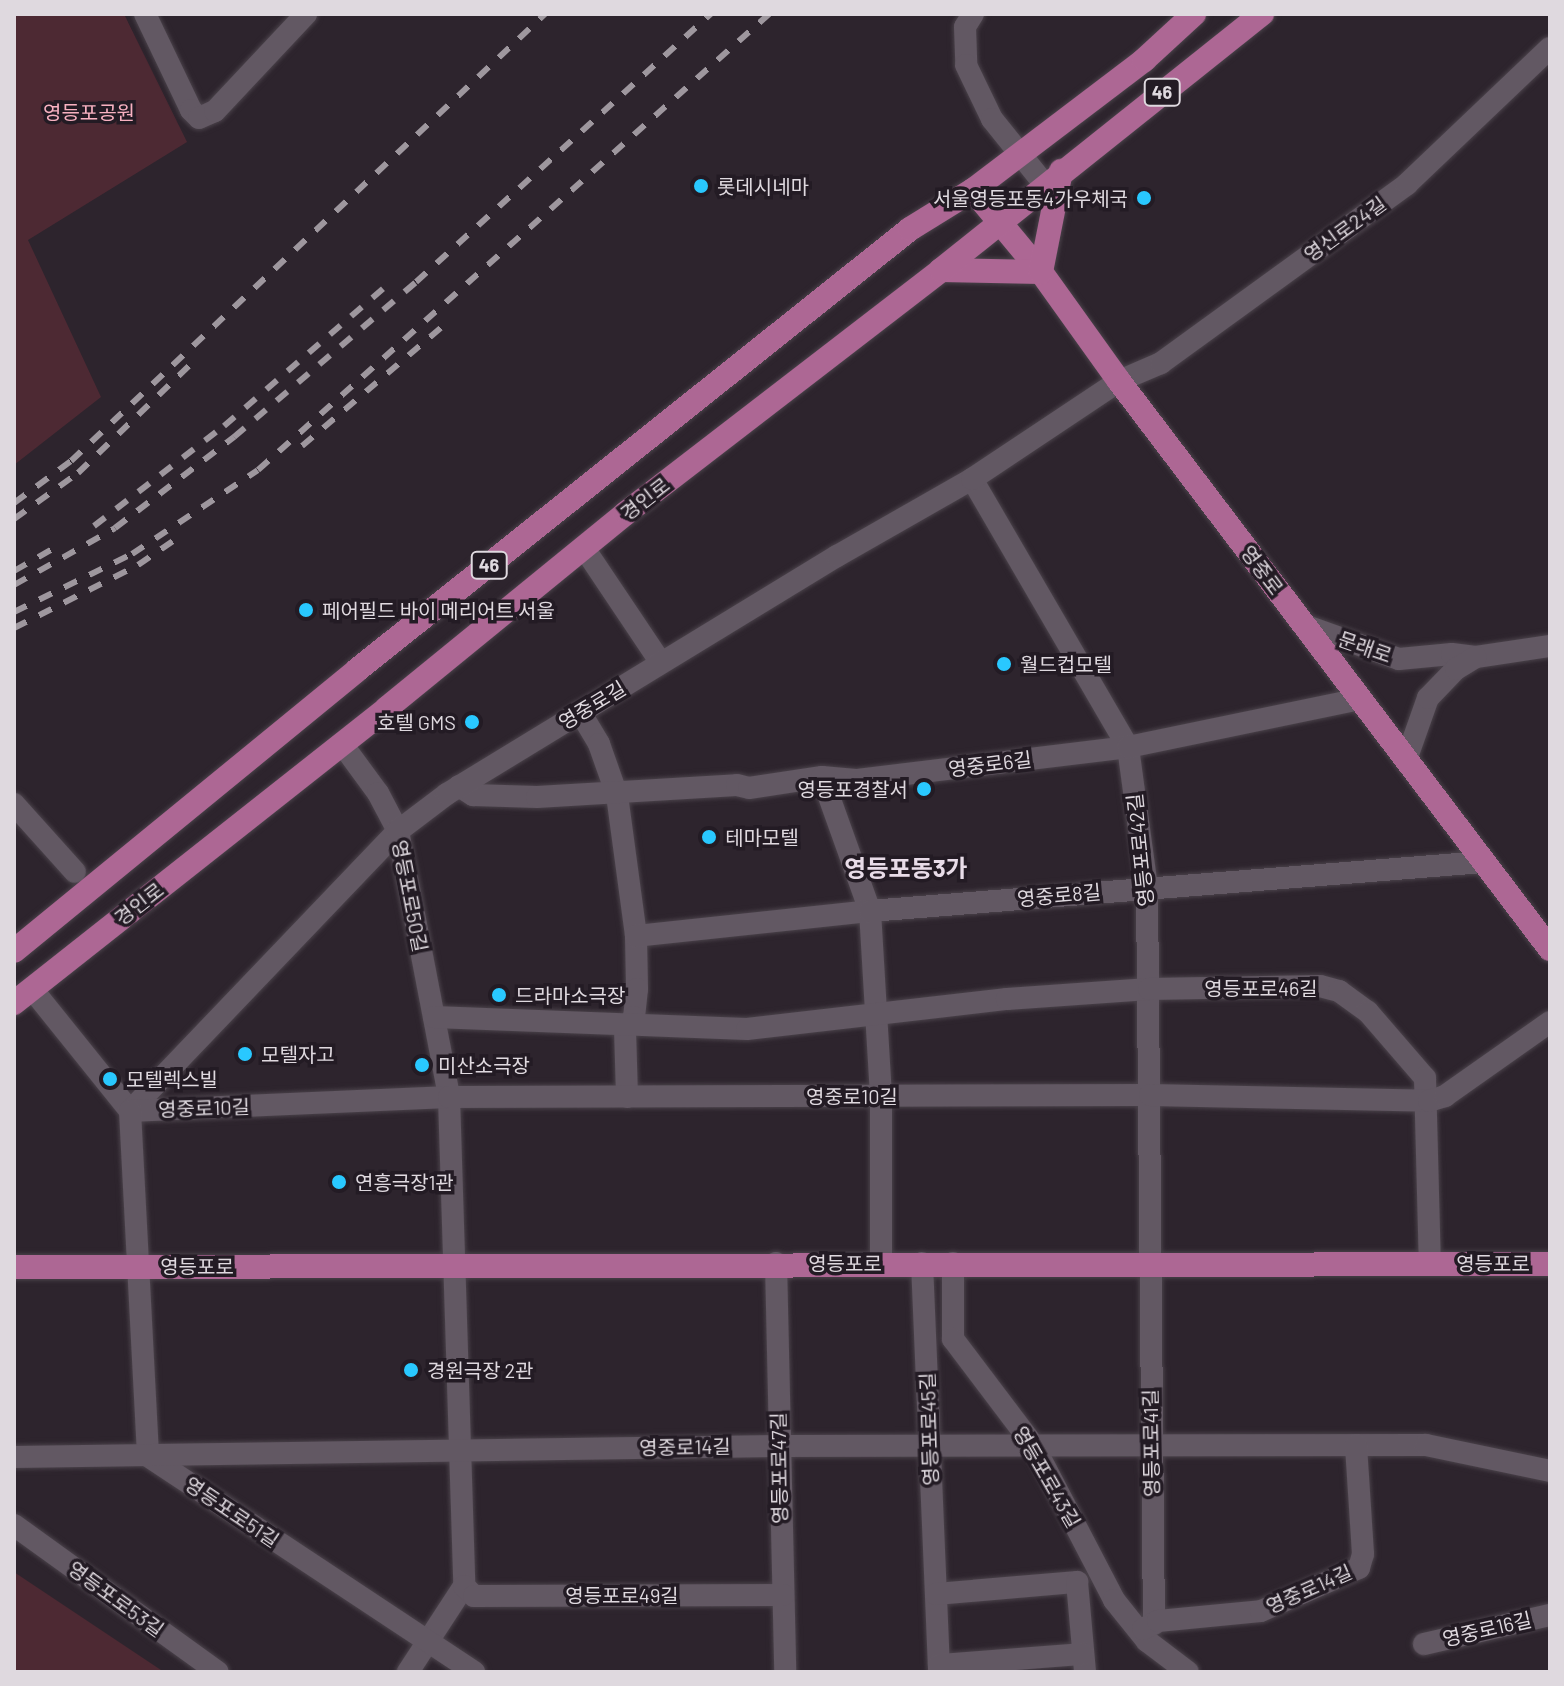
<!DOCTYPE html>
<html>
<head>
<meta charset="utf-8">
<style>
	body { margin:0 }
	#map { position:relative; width:1564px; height:1686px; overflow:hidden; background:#2d242d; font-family:Barlow,"Noto Sans KR",sans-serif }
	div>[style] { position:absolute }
	.green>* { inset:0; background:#4d2933 }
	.roads { filter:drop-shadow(0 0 2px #4a424a) drop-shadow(0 0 2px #4a424a) }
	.minor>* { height:22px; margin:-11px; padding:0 11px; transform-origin:11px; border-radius:11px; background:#625863 }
	.major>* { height:24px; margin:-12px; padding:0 12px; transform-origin:12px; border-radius:12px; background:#ad6794 }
	.rail>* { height:6px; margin-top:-3px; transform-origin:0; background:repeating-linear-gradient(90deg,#9e979e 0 14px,transparent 0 28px) }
	.dots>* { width:22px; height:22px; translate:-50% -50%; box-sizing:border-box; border:4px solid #231b24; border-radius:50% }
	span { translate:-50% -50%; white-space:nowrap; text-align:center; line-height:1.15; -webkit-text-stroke:7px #231b24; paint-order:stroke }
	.shield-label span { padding:2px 6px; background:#231b24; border:2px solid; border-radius:6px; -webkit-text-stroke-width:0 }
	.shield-label { font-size:18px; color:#dfd9df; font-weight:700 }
	.park-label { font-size:20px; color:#f8b1c1 }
	.poi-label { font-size:20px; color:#dfd9df }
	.left { translate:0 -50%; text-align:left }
	.right { translate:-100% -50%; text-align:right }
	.street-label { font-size:20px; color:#dfd9df }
	.quarter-label { font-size:24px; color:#e8dce8; font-weight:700 }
	.frame { position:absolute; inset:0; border:16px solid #dfd9df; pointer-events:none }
</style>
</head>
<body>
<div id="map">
	<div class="green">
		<div style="clip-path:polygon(14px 14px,124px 14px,187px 142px,28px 240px,101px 397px,14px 465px)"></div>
		<div style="clip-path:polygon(14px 1572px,164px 1672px,14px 1672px)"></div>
	</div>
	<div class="roads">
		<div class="minor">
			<div style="left:145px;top:14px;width:106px;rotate:64.4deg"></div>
			<div style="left:191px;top:110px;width:11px;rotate:45deg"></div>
			<div style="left:199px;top:118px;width:17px;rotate:-24deg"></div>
			<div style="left:215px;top:111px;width:133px;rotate:-46.8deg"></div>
			<div style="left:973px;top:14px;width:15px;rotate:122deg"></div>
			<div style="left:965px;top:27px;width:38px;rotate:88deg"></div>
			<div style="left:966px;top:65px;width:60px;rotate:64.3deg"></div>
			<div style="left:992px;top:119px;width:85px;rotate:51.2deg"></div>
			<div style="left:972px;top:479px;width:310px;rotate:59.8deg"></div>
			<div style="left:1128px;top:747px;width:142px;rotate:82.3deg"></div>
			<div style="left:1147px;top:888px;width:736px;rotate:89.46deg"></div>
			<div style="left:584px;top:548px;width:138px;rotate:56.2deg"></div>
			<div style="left:1304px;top:625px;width:101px;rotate:19.7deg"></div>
			<div style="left:1399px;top:659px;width:53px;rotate:-5.4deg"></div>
			<div style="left:1452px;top:654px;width:24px;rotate:7deg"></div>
			<div style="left:1476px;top:657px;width:75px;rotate:-8.5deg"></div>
			<div style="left:580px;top:712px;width:37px;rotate:59deg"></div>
			<div style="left:599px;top:744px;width:54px;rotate:70.6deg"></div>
			<div style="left:617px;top:795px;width:142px;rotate:82.3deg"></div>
			<div style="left:636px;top:936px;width:53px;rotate:88.9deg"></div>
			<div style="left:637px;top:989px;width:28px;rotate:96deg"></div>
			<div style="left:634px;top:1017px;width:15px;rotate:127deg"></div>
			<div style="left:625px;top:1029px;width:68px;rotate:88.3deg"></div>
			<div style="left:342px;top:744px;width:61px;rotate:53.7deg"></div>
			<div style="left:378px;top:793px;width:43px;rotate:62.2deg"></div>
			<div style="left:398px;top:831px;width:271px;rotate:79.1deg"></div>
			<div style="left:449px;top:1097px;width:489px;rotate:88.2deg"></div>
			<div style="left:464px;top:1586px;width:103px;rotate:123.1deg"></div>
			<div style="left:1406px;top:760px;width:66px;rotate:-70.5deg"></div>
			<div style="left:1428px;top:698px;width:40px;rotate:-46deg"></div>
			<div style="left:1456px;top:669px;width:23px;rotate:-31deg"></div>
			<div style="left:822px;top:777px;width:142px;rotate:70.3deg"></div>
			<div style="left:870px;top:911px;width:185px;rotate:86.6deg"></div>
			<div style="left:881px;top:1096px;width:167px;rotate:90deg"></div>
			<div style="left:459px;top:786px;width:17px;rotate:33deg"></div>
			<div style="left:473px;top:795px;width:64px;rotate:1.8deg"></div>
			<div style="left:537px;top:797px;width:200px;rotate:-3.4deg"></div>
			<div style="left:737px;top:785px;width:12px;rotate:14deg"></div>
			<div style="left:749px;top:788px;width:74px;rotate:-8.6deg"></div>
			<div style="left:822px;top:777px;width:34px;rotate:5deg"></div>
			<div style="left:856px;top:780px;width:274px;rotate:-6.9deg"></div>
			<div style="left:1128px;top:747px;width:237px;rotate:-11.7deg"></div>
			<div style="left:14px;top:804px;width:91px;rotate:48.1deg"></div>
			<div style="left:636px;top:936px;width:235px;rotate:-6.1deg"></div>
			<div style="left:870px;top:911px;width:615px;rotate:-4.57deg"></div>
			<div style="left:32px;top:989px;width:156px;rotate:51.2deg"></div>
			<div style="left:434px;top:1017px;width:313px;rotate:2.2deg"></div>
			<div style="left:747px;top:1029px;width:262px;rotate:-6.6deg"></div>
			<div style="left:1007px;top:999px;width:142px;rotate:-4deg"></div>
			<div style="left:1149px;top:989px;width:171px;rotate:-1deg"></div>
			<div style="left:1320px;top:986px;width:20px;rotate:15deg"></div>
			<div style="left:1339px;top:991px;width:36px;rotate:36deg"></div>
			<div style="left:1368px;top:1012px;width:87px;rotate:49.2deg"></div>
			<div style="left:1425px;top:1078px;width:185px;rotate:88.5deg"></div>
			<div style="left:130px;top:1111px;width:388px;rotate:-46.3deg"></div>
			<div style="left:398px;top:831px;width:61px;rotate:-37.1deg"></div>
			<div style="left:447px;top:794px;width:457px;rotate:-31.4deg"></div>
			<div style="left:837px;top:556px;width:155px;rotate:-29.7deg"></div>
			<div style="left:972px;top:479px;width:177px;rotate:-33.7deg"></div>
			<div style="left:1119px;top:381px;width:46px;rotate:-23.2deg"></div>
			<div style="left:1161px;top:363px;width:304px;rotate:-36deg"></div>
			<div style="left:1407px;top:184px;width:197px;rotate:-43.6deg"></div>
			<div style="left:130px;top:1111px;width:319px;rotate:-2.5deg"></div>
			<div style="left:449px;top:1097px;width:701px;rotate:-0.16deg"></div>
			<div style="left:1150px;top:1095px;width:279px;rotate:1.2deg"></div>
			<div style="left:1429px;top:1101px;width:17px;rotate:-17deg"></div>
			<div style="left:1445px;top:1096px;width:128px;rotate:-35.2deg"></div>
			<div style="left:130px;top:1111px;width:345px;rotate:87deg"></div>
			<div style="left:148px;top:1456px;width:391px;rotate:33.5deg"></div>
			<div style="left:776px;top:1263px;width:409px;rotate:88.7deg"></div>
			<div style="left:922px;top:1263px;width:409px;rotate:87.6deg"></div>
			<div style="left:953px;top:1263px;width:76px;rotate:90deg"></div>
			<div style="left:953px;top:1339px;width:134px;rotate:52.9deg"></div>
			<div style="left:1034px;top:1446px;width:174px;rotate:62.5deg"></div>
			<div style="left:1114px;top:1600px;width:53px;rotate:51.2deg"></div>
			<div style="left:1147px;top:1641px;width:51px;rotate:37.1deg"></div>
			<div style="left:14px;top:1457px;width:764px;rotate:-0.82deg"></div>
			<div style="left:778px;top:1446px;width:648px;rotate:-0.09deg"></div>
			<div style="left:1426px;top:1445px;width:127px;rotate:11.8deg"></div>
			<div style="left:14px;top:1525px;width:251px;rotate:35.8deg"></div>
			<div style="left:464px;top:1586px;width:14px;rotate:45deg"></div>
			<div style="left:474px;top:1596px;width:309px;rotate:-0.2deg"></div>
			<div style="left:936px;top:1594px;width:142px;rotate:-4.9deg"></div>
			<div style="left:1077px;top:1582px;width:90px;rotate:84.9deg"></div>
			<div style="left:1143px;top:1629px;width:17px;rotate:-28deg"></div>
			<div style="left:1158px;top:1621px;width:103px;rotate:-5.5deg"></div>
			<div style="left:1261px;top:1611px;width:107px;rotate:-23.7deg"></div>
			<div style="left:1359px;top:1568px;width:15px;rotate:-74deg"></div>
			<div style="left:1363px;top:1554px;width:109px;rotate:-93.7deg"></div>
			<div style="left:1424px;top:1644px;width:129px;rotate:-13deg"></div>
			<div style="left:939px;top:1665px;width:144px;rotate:-4.4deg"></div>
		</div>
		<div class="major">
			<div style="left:973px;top:190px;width:107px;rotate:50.3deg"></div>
			<div style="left:1041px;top:272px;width:134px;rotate:54.4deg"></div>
			<div style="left:1119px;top:381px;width:713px;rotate:52.81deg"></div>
			<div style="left:941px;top:270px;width:100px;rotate:1.1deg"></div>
			<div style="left:1041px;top:272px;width:103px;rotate:-78.8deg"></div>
			<div style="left:14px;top:951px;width:443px;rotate:-39.3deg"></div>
			<div style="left:357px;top:670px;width:707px;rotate:-38.57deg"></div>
			<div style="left:910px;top:229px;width:74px;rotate:-31.8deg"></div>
			<div style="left:973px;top:190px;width:215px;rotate:-37.2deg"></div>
			<div style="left:1144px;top:60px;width:68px;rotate:-42.6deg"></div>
			<div style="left:14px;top:1003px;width:476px;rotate:-38.3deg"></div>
			<div style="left:387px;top:708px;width:308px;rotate:-39.2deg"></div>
			<div style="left:626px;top:513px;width:398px;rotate:-37.6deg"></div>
			<div style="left:941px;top:270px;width:411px;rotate:-38.6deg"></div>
			<div style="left:14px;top:1267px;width:1536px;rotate:-0.11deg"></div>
		</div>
	</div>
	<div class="rail">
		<div style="left:302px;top:446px;width:184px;rotate:-40.4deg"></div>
		<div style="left:14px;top:503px;width:71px;rotate:-36.4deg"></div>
		<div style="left:71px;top:461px;width:652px;rotate:-43.32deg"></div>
		<div style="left:14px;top:519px;width:79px;rotate:-35.7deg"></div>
		<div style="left:78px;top:473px;width:165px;rotate:-44deg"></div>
		<div style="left:94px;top:526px;width:164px;rotate:-37.6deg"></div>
		<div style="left:224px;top:426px;width:223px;rotate:-40.8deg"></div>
		<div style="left:14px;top:571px;width:48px;rotate:-29.7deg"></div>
		<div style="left:14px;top:585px;width:116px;rotate:-29.4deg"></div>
		<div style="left:115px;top:528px;width:150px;rotate:-37.4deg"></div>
		<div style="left:234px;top:437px;width:239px;rotate:-40.4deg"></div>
		<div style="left:416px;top:282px;width:399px;rotate:-42.3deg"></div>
		<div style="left:14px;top:612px;width:131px;rotate:-26.2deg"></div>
		<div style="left:132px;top:554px;width:151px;rotate:-33.7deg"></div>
		<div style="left:258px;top:470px;width:685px;rotate:-41.74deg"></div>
		<div style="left:14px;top:628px;width:139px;rotate:-26.9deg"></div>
		<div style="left:138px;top:565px;width:42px;rotate:-34.4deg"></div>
	</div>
	<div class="dots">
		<div style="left:701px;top:186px;background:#29c8ff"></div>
		<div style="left:1144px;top:198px;background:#29c8ff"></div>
		<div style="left:306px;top:610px;background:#29c8ff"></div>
		<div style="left:1004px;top:664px;background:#29c8ff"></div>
		<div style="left:472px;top:722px;background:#29c8ff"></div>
		<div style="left:924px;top:789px;background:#29c8ff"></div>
		<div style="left:709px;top:837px;background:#29c8ff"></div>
		<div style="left:499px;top:995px;background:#29c8ff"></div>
		<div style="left:245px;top:1054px;background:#29c8ff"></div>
		<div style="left:422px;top:1065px;background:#29c8ff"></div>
		<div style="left:110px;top:1079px;background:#29c8ff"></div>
		<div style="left:339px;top:1182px;background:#29c8ff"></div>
		<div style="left:411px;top:1370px;background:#29c8ff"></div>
	</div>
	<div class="shield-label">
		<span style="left:1162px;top:92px">46</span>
		<span style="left:489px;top:565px">46</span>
	</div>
	<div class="park-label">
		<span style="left:89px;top:112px">영등포공원</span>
	</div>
	<div class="poi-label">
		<span class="left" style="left:717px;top:186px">롯데시네마</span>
		<span class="right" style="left:1128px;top:198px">서울영등포동4가우체국</span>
		<span class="left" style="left:322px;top:610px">페어필드 바이 메리어트 서울</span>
		<span class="left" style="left:1020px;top:664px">월드컵모텔</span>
		<span class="right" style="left:456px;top:722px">호텔 GMS</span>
		<span class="right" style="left:908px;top:789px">영등포경찰서</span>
		<span class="left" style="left:725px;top:837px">테마모텔</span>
		<span class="left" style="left:515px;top:995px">드라마소극장</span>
		<span class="left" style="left:261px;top:1054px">모텔자고</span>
		<span class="left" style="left:438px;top:1065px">미산소극장</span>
		<span class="left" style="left:126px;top:1079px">모텔렉스빌</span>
		<span class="left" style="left:355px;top:1182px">연흥극장1관</span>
		<span class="left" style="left:427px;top:1370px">경원극장 2관</span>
	</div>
	<div class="street-label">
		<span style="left:1345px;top:229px;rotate:-36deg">영신로24길</span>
		<span style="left:645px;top:499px;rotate:-38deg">경인로</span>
		<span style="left:1262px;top:570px;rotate:53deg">영중로</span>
		<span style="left:1365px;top:647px;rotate:19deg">문래로</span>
		<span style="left:592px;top:705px;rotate:-31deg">영중로길</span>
		<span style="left:990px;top:764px;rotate:-7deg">영중로6길</span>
		<span style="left:1140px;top:850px;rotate:-96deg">영등포로42길</span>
		<span style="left:1059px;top:895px;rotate:-5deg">영중로8길</span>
		<span style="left:410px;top:896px;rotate:79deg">영등포로50길</span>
		<span style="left:139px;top:904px;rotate:-38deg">경인로</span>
		<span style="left:1261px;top:988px">영등포로46길</span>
		<span style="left:852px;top:1096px">영중로10길</span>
		<span style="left:204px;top:1108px;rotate:-2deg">영중로10길</span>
		<span style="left:845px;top:1263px">영등포로</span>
		<span style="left:1493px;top:1263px">영등포로</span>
		<span style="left:197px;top:1266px">영등포로</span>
		<span style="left:929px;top:1429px;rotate:-92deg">영등포로45길</span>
		<span style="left:1151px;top:1443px;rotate:-91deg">영등포로41길</span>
		<span style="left:685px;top:1447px;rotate:-1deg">영중로14길</span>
		<span style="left:779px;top:1468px;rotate:-91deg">영등포로47길</span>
		<span style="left:1047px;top:1477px;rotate:60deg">영등포로43길</span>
		<span style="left:232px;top:1512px;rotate:34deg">영등포로51길</span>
		<span style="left:1309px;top:1589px;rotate:-24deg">영중로14길</span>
		<span style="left:622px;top:1595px">영등포로49길</span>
		<span style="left:116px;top:1599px;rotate:36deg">영등포로53길</span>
		<span style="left:1487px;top:1629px;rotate:-13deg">영중로16길</span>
	</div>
	<div class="quarter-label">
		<span style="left:906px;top:868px">영등포동3가</span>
	</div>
	<div class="frame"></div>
</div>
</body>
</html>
